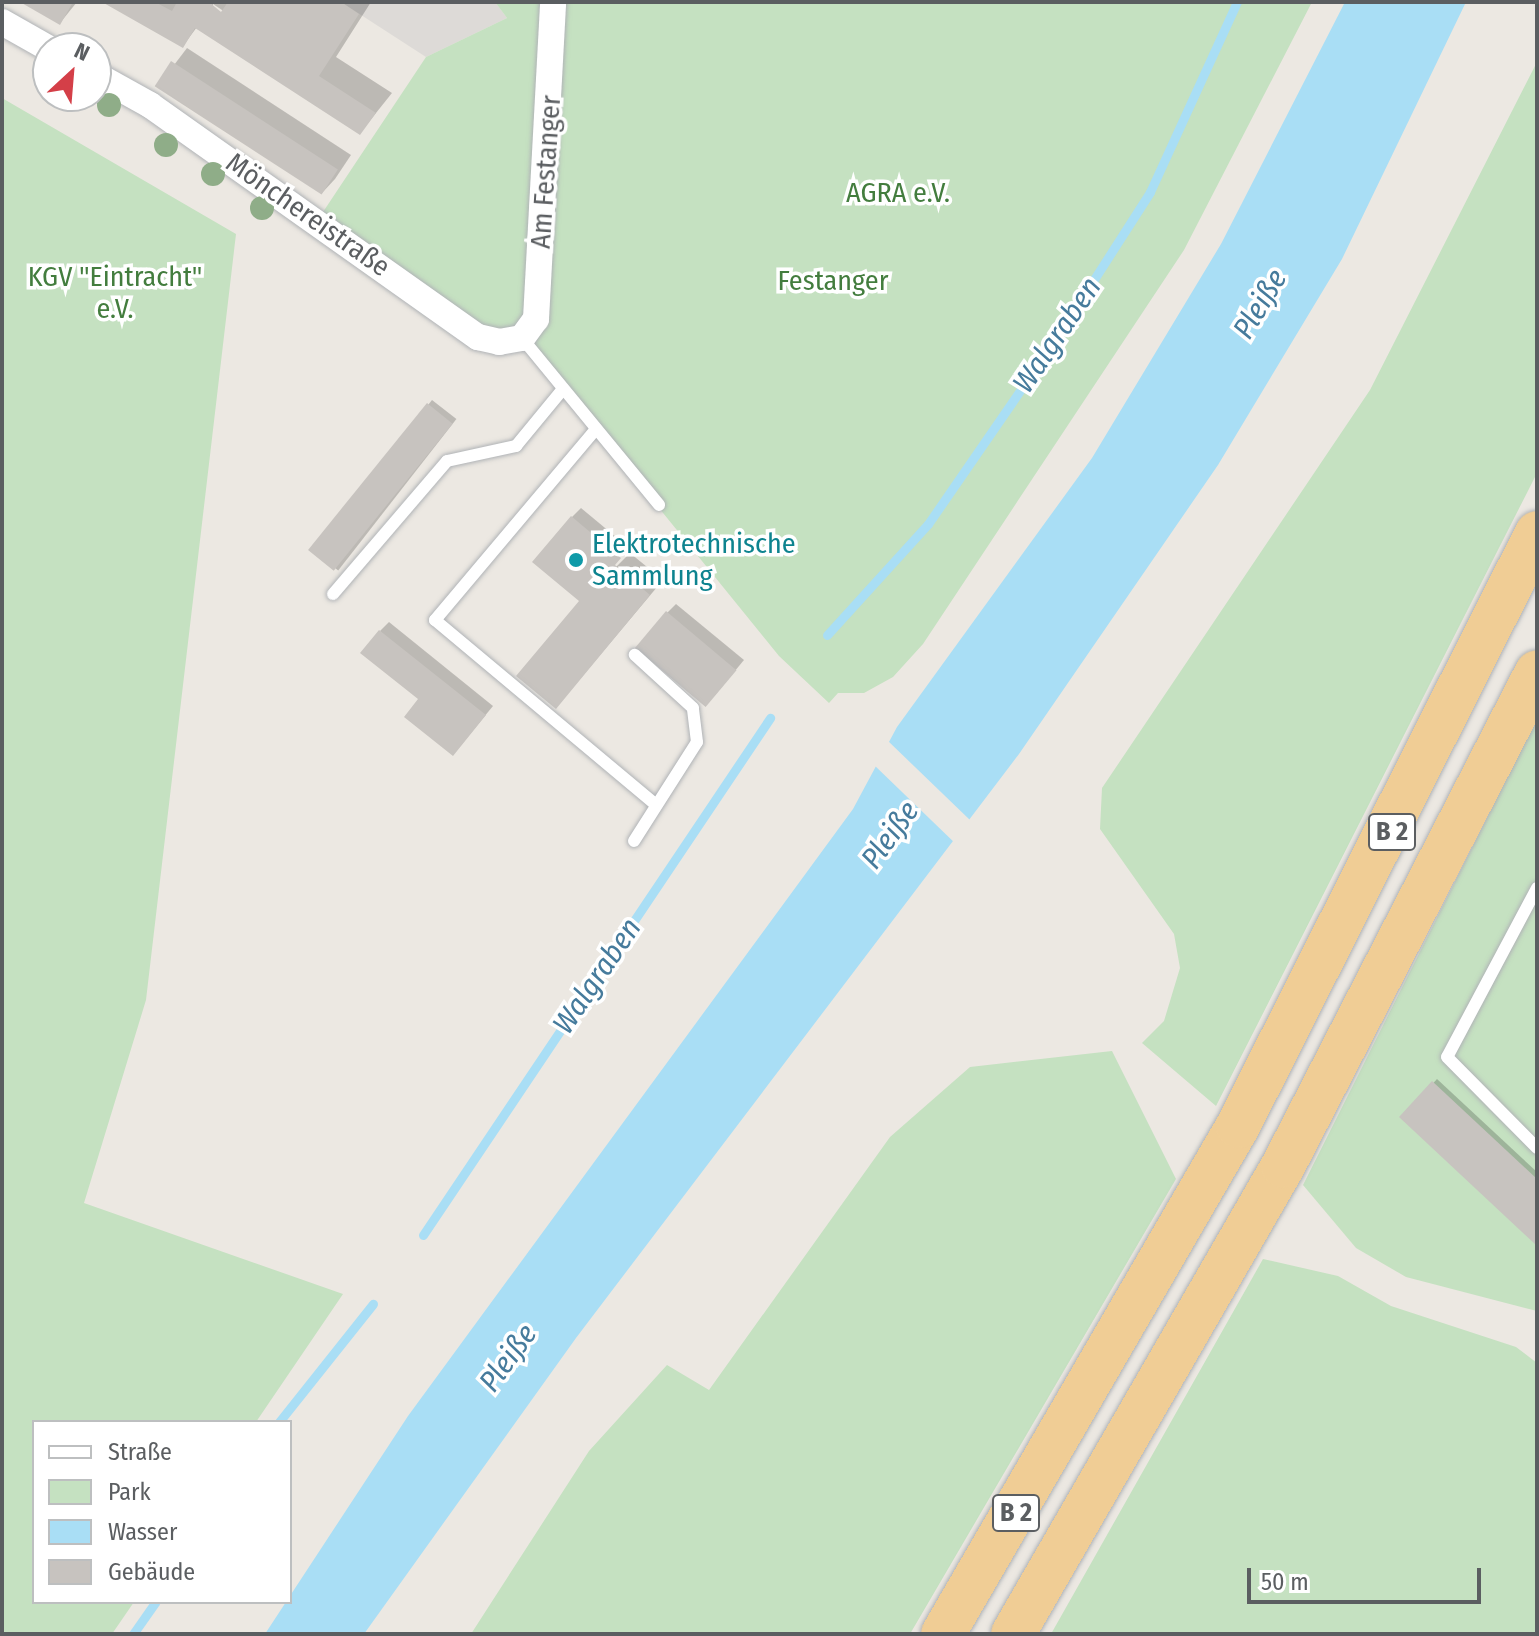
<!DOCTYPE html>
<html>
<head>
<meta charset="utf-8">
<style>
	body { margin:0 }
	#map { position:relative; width:1539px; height:1636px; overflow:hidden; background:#ece8e2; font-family:"Fira Sans Condensed",sans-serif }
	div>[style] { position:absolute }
	.industrial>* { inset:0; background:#dddad7 }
	.green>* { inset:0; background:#c5e1c1 }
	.water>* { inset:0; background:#a9def5 }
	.pier>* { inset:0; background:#ece8e2; transform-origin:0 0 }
	.shadow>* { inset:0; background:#0003; transform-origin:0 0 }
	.stream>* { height:9px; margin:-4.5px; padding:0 4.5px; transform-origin:4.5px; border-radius:4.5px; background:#a9def5 }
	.building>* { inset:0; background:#c7c3bf; transform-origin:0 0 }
	.roads { filter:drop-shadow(0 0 2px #b0b3b6) drop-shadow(0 0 2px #b0b3b6) }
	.lane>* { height:12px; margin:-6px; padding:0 6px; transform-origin:6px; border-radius:6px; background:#fff }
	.street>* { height:26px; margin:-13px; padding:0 13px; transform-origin:13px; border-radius:13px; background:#fff }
	.highway>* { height:44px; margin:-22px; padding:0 22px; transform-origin:22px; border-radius:22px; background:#f0cd95 }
	.trees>* { width:24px; height:24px; margin:-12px; border-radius:50%; background:#8fad88 }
	.dots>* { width:22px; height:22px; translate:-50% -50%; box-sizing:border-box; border:4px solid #fff; border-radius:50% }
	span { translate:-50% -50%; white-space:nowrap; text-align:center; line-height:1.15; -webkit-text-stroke:7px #fff; paint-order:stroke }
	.shield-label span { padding:2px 6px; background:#fff; border:2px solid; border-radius:6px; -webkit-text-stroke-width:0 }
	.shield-label { font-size:26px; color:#5b5e61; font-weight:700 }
	.street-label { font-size:28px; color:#5b5e61 }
	.park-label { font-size:28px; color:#437d3e }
	.culture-label { font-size:28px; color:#0d838f }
	.left { translate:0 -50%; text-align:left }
	.water-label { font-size:30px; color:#467b9c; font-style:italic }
	.frame { position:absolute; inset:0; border:4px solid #5b5e61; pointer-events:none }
	.legend { position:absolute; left:32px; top:1420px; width:260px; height:184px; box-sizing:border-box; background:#fff; border:2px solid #bdbfc0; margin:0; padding:10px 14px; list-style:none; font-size:24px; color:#5b5e61 }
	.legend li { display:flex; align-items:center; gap:16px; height:40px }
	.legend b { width:40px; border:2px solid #bdbfc0 }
	.north { position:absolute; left:32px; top:32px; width:80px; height:80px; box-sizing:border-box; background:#fff; border:2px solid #bdbfc0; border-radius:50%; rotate:26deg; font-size:22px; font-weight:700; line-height:32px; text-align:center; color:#5b5e61 }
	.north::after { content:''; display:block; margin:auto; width:28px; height:36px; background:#d43f48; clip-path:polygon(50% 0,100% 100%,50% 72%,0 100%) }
	.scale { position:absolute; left:1247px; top:1568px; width:234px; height:36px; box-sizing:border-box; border:4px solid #5b5e61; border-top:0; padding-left:10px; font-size:24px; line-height:28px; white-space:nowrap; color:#5b5e61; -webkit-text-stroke:6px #fff; paint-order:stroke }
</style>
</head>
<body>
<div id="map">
	<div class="industrial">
		<div style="clip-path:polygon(341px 2px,495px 2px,507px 18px,426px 57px)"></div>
	</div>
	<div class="green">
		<div style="clip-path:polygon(495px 2px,1312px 2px,1184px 250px,923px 644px,893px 677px,864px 693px,838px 693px,829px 703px,779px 656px,522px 339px,499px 342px,317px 221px,426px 57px,507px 18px)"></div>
		<div style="clip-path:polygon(1537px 62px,1537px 473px,1216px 1106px,1142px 1043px,1164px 1021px,1180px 968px,1174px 934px,1100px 829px,1102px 788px,1370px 390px)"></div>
		<div style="clip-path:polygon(2px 98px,236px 234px,146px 1000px,84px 1203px,343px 1294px,256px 1422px,34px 1422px,34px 1602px,134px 1602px,112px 1634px,2px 1634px)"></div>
		<div style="clip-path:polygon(1537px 718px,1537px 1311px,1406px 1277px,1356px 1248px,1303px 1185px)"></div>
		<div style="clip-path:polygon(1112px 1051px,1176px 1179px,910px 1634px,471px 1634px,589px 1451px,667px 1365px,709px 1390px,890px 1137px,970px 1067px)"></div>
		<div style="clip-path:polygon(1263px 1259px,1338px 1276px,1391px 1306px,1516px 1347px,1537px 1363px,1537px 1634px,1051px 1634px)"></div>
	</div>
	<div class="water">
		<div style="clip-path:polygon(1345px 2px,1466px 2px,1342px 259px,1218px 465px,1019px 754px,576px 1338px,364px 1634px,265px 1634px,408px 1416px,853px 809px,897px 727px,1092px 458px,1221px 244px)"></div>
	</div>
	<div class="pier">
		<div style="left:886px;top:739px;width:120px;height:27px;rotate:44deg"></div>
	</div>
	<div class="shadow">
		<div style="clip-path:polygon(24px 2px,77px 2px,60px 23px)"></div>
		<div style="clip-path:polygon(evenodd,106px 2px,371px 2px,336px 57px,392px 93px,360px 133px,197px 27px,183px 46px,106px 2px,213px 4px,231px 16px,213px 9px,213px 4px)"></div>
		<div style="clip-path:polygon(187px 48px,351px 155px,335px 179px,322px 193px,158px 86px)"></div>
		<div style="left:432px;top:400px;width:31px;height:192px;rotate:38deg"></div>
		<div style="clip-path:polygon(581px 508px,628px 547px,579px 598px,572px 517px)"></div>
		<div style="clip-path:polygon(630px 553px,663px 580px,569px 692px,616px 567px)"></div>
		<div style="clip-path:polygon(676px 604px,744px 660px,715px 695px,667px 613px)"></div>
		<div style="clip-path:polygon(389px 622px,493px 706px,461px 745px,421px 699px,380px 631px)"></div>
		<div style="clip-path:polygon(1437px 1079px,1537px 1172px,1537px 1243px,1402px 1117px)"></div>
	</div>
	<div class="stream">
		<div style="left:827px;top:635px;width:150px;rotate:-47.7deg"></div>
		<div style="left:928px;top:524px;width:227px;rotate:-55.4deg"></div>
		<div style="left:1057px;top:337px;width:172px;rotate:-57.3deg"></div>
		<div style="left:1150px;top:192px;width:209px;rotate:-65.4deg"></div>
		<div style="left:423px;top:1235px;width:623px;rotate:-56.13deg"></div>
		<div style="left:279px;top:1422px;width:151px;rotate:-51.5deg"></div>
		<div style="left:133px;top:1634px;width:39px;rotate:-55deg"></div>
	</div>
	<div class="building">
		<div style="clip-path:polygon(20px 2px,73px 2px,60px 25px)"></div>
		<div style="clip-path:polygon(102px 2px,155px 2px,172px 11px,177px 2px,209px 2px,221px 12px,228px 2px,341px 2px,359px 14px,319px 76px,376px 113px,360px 135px,195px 28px,183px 48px)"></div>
		<div style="left:171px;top:61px;width:199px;height:30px;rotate:33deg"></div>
		<div style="left:427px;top:403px;width:33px;height:189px;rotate:39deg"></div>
		<div style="clip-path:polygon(571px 516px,621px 558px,615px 565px,650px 595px,556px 709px,516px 676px,579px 601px,532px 562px)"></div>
		<div style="left:666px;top:611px;width:92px;height:48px;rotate:40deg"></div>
		<div style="clip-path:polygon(379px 630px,486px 715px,453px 756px,404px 717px,418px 699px,360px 653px)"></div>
		<div style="clip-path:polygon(1432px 1081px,1537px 1179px,1537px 1246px,1399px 1117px)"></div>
	</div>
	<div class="roads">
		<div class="lane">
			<div style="left:522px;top:338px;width:216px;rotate:50.6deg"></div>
			<div style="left:596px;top:429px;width:250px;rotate:130.1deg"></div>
			<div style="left:435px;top:620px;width:285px;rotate:39.9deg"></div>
			<div style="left:333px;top:594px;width:175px;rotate:-49.4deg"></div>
			<div style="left:447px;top:461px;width:71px;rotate:-12.3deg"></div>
			<div style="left:516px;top:446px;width:74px;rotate:-50.5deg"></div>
			<div style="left:634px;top:841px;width:117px;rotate:-57.5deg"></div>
			<div style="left:697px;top:742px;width:34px;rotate:-97deg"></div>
			<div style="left:693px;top:708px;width:79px;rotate:-137.6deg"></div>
			<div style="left:1537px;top:888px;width:191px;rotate:118deg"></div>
			<div style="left:1447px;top:1057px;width:128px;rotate:45.3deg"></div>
		</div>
		<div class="street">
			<div style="left:2px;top:22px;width:53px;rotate:29.5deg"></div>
			<div style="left:96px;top:75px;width:62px;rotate:29.1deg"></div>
			<div style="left:150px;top:105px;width:402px;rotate:35.3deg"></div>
			<div style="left:478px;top:337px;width:22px;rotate:13deg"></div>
			<div style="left:499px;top:342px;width:23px;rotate:-10deg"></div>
			<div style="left:522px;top:338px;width:24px;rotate:-54deg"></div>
			<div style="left:536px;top:319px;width:317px;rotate:-86.9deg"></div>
		</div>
		<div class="highway">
			<div style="left:943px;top:1634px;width:587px;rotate:-59.86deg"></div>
			<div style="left:1238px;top:1126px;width:664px;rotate:-63.24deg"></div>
			<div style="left:1013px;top:1634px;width:540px;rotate:-60.02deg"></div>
			<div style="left:1283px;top:1166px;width:555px;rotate:-62.79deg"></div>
		</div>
	</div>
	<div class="trees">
		<div style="left:109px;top:105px"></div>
		<div style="left:166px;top:145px"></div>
		<div style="left:213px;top:174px"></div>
		<div style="left:262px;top:208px"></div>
	</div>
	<div class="dots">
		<div style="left:576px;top:560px;background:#0f9aa8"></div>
	</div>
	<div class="shield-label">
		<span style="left:1392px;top:832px">B 2</span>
		<span style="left:1016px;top:1513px">B 2</span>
	</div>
	<div class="street-label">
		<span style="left:546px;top:172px;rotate:-86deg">Am Festanger</span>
		<span style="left:308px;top:215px;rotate:35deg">Mönchereistraße</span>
	</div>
	<div class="park-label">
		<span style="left:898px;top:193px">AGRA e.V.</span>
		<span style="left:115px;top:293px">KGV "Eintracht"<br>e.V.</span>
		<span style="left:833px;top:281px">Festanger</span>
	</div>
	<div class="culture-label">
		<span class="left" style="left:592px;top:560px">Elektrotechnische<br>Sammlung</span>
	</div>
	<div class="water-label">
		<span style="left:1260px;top:304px;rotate:-59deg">Pleiße</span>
		<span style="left:1057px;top:335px;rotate:-56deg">Walgraben</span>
		<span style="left:890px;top:835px;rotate:-54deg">Pleiße</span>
		<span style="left:597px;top:976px;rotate:-56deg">Walgraben</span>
		<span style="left:508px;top:1358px;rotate:-54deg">Pleiße</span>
	</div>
	<div class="frame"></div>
	<ul class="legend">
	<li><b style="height:10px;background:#fff"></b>Straße</li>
	<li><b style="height:22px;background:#c5e1c1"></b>Park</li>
	<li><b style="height:22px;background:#a9def5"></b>Wasser</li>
	<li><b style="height:22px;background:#c7c3bf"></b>Gebäude</li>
	</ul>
	<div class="north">N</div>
	<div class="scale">50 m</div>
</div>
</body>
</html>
